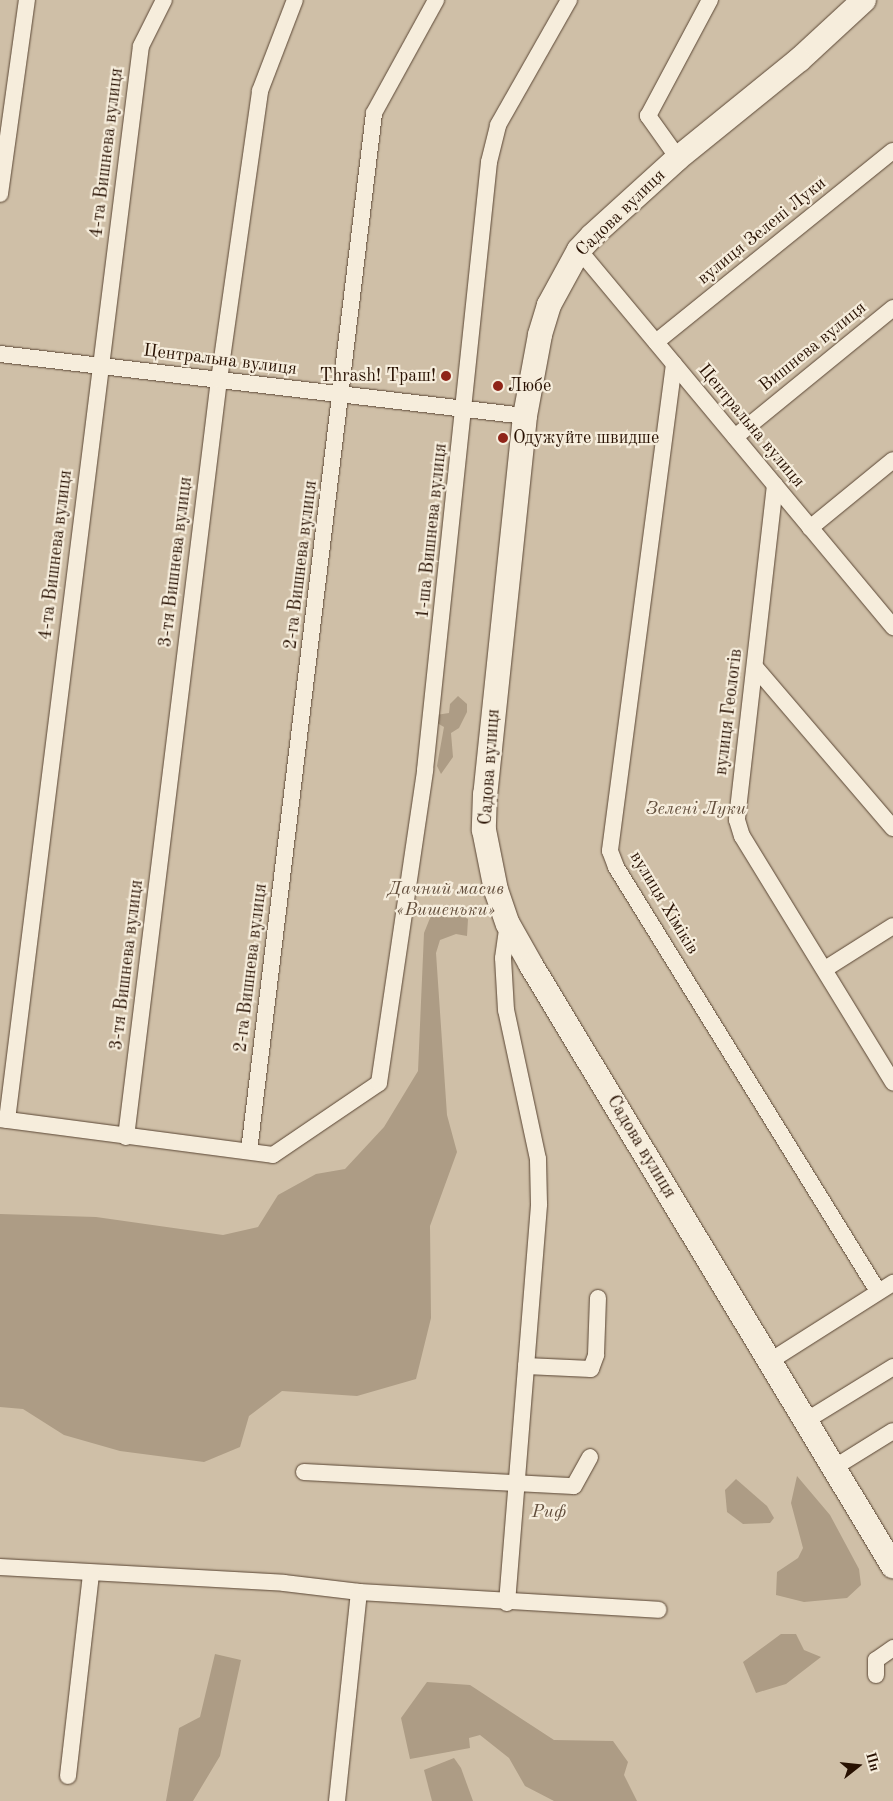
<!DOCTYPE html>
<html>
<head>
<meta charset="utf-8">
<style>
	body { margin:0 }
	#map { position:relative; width:893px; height:1801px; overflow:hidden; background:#f1e3c9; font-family:"Old Standard TT",serif }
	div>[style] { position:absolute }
	.green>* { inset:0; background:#cfbfa7; transform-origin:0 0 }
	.water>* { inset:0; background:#ad9c85 }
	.roads { filter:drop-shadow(0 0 1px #5a4634) drop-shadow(0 0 1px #5a4634) }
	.street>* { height:16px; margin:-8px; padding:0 8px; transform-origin:8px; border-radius:8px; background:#f6eddc }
	.secondary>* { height:24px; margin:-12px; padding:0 12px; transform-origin:12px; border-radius:12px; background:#f6eddc }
	.dots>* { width:14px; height:14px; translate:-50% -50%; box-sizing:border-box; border:2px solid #f6eddc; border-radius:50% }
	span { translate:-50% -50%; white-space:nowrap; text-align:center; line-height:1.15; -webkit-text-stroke:4.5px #f6eddc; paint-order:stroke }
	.street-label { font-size:18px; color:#281102 }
	.poi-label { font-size:18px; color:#281102 }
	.right { translate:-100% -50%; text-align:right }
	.left { translate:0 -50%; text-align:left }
	.park-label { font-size:18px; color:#624e3c; font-style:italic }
	.north { position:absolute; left:833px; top:1741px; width:50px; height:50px; -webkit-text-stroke:4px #f6eddc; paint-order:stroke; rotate:74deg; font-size:14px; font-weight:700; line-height:20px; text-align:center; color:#281102 }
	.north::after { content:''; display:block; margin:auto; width:18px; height:22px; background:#281102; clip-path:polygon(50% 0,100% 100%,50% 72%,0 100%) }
</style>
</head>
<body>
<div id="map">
	<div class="green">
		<div style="left:0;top:0;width:893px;height:1801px"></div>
	</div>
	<div class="water">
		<div style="clip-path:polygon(458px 696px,467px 704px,467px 712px,459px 728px,451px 733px,453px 757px,441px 774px,437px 766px,444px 727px,437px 723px,436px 715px,449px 713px,450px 704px)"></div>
		<div style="clip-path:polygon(454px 911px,468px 919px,467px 936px,456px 934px,440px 940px,436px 953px,447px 1115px,457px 1152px,430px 1226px,431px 1318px,416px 1379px,357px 1396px,282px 1391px,249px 1416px,240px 1447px,204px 1462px,120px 1451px,64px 1435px,23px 1409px,0 1407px,0 1214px,96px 1217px,223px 1235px,258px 1227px,278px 1195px,316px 1174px,345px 1169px,384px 1127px,418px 1071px,424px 933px,432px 913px)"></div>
		<div style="clip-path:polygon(797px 1476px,830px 1515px,859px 1569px,861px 1585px,847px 1598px,804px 1602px,776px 1595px,777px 1572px,798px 1558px,803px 1548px,791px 1503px)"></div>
		<div style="clip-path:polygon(736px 1479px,767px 1506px,774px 1518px,770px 1523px,743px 1524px,727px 1512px,725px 1490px)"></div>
		<div style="clip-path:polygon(781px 1634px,796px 1634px,804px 1650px,821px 1657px,786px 1684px,756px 1693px,743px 1662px)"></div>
		<div style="clip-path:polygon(215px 1654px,241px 1660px,220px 1756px,193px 1801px,166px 1801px,179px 1728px,200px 1717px)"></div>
		<div style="clip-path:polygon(427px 1682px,470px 1685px,554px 1740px,613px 1741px,628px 1762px,624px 1775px,637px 1801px,554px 1801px,525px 1786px,509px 1758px,480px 1735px,469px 1738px,470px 1748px,410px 1759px,401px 1718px)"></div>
		<div style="clip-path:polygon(454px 1758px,461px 1768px,473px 1801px,432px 1801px,424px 1770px)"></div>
	</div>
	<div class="roads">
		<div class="street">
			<div style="left:678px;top:158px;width:52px;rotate:-125.5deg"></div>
			<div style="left:648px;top:116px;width:132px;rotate:-61.9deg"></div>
			<div style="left:0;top:194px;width:196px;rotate:-82.1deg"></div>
			<div style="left:579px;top:250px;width:491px;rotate:50.2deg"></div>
			<div style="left:656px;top:342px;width:304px;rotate:-38.9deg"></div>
			<div style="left:0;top:354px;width:529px;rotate:6.74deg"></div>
			<div style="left:674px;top:364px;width:491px;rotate:97.5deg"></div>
			<div style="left:610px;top:851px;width:17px;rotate:69deg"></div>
			<div style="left:616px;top:867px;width:498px;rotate:58.3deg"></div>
			<div style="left:735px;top:437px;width:204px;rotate:-39.2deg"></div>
			<div style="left:775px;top:485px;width:337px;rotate:96.5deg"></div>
			<div style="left:737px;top:820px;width:17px;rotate:73deg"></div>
			<div style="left:742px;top:836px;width:289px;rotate:58.5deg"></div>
			<div style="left:810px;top:528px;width:107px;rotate:-39.3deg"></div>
			<div style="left:755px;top:667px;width:212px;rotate:49.4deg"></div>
			<div style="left:825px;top:969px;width:80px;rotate:-32.3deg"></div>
			<div style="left:0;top:1119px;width:275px;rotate:7.5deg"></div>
			<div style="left:273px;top:1155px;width:128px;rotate:-34.2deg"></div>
			<div style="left:379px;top:1083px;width:316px;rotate:-81.6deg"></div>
			<div style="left:425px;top:770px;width:611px;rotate:-83.99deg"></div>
			<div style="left:489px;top:162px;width:38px;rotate:-76deg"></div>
			<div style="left:498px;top:125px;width:144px;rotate:-60.4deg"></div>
			<div style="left:7px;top:1120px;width:1082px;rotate:-82.89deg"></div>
			<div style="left:141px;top:46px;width:51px;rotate:-63.4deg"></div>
			<div style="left:126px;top:1137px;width:763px;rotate:-83deg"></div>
			<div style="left:219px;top:380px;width:292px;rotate:-81.9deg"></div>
			<div style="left:260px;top:91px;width:97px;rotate:-69deg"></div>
			<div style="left:249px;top:1151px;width:1045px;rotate:-83.13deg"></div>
			<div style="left:374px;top:113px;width:129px;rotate:-61.2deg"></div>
			<div style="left:770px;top:1361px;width:146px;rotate:-32.4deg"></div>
			<div style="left:526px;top:1366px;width:65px;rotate:2.6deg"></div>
			<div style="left:591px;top:1369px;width:15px;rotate:-70deg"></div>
			<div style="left:596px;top:1355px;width:57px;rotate:-88deg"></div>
			<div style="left:807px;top:1420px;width:101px;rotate:-31.6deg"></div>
			<div style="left:835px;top:1467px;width:68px;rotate:-31.8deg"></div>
			<div style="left:304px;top:1472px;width:270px;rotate:3deg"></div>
			<div style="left:574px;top:1486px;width:33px;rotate:-61deg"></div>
			<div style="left:0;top:1567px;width:284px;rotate:3.2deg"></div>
			<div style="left:284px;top:1583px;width:76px;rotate:6.8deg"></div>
			<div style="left:359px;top:1592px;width:300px;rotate:3.4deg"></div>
			<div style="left:507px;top:1603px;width:400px;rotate:-85.4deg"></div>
			<div style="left:539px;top:1204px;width:45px;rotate:-91.3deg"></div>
			<div style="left:538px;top:1159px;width:152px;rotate:-102.1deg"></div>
			<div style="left:506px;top:1010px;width:52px;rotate:-93.3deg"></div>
			<div style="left:503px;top:958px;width:34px;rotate:-82deg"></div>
			<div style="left:876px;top:1675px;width:15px;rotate:-90deg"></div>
			<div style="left:876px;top:1660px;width:21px;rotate:-35deg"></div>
			<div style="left:68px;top:1776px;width:204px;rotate:-83.5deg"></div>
			<div style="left:337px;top:1801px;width:210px;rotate:-84deg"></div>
		</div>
		<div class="secondary">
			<div style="left:864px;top:0;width:88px;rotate:137.3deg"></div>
			<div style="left:799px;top:60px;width:156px;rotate:141deg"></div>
			<div style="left:678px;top:158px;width:116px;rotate:137.8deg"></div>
			<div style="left:592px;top:236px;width:19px;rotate:133deg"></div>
			<div style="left:579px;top:250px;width:63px;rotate:118.6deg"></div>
			<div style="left:549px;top:305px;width:31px;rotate:107deg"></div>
			<div style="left:540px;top:335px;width:82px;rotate:100.5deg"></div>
			<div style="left:525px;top:416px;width:380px;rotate:96deg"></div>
			<div style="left:485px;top:794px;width:36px;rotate:92deg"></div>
			<div style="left:484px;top:830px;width:61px;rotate:78.7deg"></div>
			<div style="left:496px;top:890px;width:36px;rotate:71deg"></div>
			<div style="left:508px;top:924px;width:47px;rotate:60.7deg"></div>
			<div style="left:531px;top:965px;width:702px;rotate:58.94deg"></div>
		</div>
	</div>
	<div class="dots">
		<div style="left:446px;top:376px;background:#8f2418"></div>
		<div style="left:498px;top:386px;background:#8f2418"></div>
		<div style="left:503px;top:438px;background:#8f2418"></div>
	</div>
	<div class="street-label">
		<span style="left:107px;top:153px;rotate:-83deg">4-та Вишнева вулиця</span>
		<span style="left:621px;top:213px;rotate:-44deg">Садова вулиця</span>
		<span style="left:762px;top:231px;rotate:-39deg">вулиця Зелені Луки</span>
		<span style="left:813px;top:347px;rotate:-39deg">Вишнева вулиця</span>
		<span style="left:220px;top:360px;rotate:7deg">Центральна вулиця</span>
		<span style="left:751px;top:426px;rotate:50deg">Центральна вулиця</span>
		<span style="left:432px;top:531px;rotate:-84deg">1-ша Вишнева вулиця</span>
		<span style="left:56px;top:555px;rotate:-83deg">4-та Вишнева вулиця</span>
		<span style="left:176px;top:562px;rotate:-83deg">3-тя Вишнева вулиця</span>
		<span style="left:301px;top:565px;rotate:-83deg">2-га Вишнева вулиця</span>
		<span style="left:729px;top:712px;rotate:-83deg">вулиця Геологів</span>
		<span style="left:490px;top:767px;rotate:-86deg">Садова вулиця</span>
		<span style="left:664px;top:903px;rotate:59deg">вулиця Хіміків</span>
		<span style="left:127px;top:965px;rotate:-83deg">3-тя Вишнева вулиця</span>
		<span style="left:251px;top:968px;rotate:-83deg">2-га Вишнева вулиця</span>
		<span style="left:641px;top:1147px;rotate:59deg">Садова вулиця</span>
	</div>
	<div class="poi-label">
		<span class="right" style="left:436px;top:376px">Thrash! Траш!</span>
		<span class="left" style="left:508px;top:386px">Любе</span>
		<span class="left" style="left:513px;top:438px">Одужуйте швидше</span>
	</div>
	<div class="park-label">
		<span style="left:696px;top:809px">Зелені Луки</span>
		<span style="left:446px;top:900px">Дачний масив<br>«Вишеньки»</span>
		<span style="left:549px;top:1512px">Риф</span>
	</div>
	<div class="north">Пн</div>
</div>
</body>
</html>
